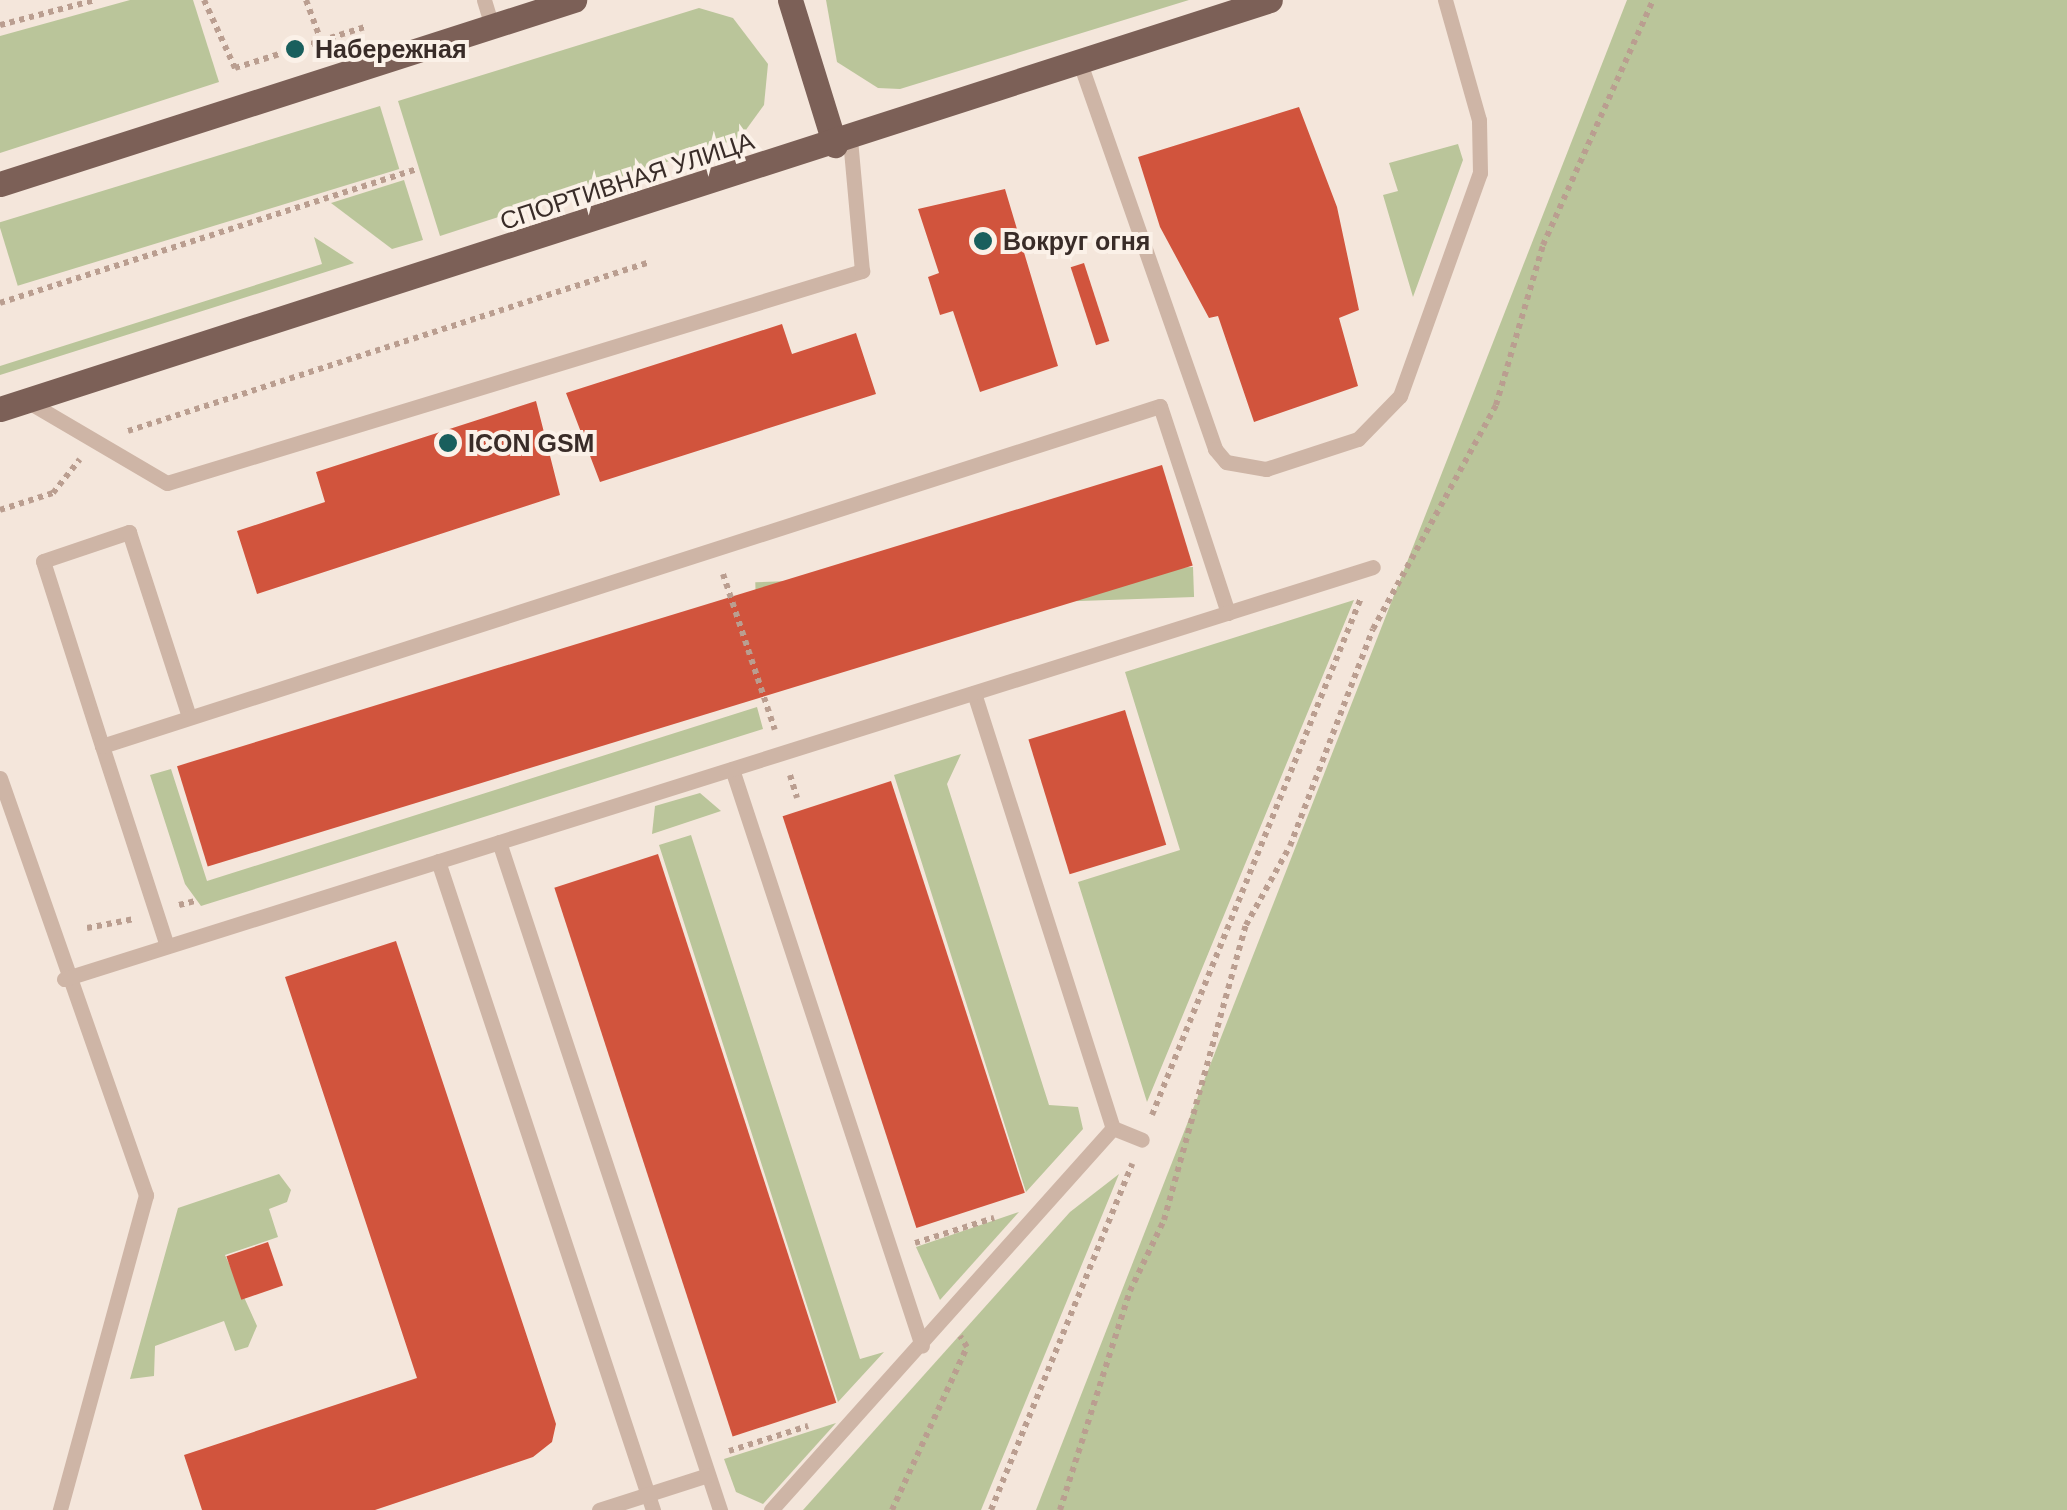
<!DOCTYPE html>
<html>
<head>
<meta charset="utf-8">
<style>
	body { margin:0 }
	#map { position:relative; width:2067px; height:1510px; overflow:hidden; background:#f4e6db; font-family:Helvetica,sans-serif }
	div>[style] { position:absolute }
	.green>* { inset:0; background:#bac59a; transform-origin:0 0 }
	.building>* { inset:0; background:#d1543d; transform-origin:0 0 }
	.path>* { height:6px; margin-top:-3px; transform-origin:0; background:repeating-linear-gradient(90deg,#ba9e90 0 5px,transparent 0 10px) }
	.service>* { height:15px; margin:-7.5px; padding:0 7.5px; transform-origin:7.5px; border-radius:7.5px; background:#ceb5a6 }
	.primary>* { height:25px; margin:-12.5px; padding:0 12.5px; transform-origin:12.5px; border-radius:12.5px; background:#7c6057 }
	.dots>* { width:28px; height:28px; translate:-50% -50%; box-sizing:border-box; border:5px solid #fbf1e8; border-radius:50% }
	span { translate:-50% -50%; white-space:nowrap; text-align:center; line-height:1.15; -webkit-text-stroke:8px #fbf1e8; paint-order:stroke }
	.poi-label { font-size:25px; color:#392c28; font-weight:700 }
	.left { translate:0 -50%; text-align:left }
	.street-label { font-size:25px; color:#392c28 }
</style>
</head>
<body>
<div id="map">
	<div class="green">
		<div style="clip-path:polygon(130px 0,193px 0,219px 82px,0 153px,0 36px)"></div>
		<div style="clip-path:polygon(826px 0,1189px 0,900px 89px,878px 88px,837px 62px)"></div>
		<div style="clip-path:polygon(1627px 0,2067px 0,2067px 1510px,1036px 1510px)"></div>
		<div style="clip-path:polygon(699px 8px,733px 18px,768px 64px,764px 105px,740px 138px,440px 236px,398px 101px)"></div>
		<div style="left:380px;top:106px;width:66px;height:399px;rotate:73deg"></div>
		<div style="clip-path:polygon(1458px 144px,1463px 160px,1413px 297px,1383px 195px,1398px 191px,1389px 163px)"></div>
		<div style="clip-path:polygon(404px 180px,423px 240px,392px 249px,331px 203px)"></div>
		<div style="clip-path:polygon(314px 237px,354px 263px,0 375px,0 366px,322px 264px)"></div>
		<div style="left:1193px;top:567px;width:30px;height:438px;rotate:88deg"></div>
		<div style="clip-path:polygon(1354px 600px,1147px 1102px,1078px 882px,1180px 850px,1125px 672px)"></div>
		<div style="clip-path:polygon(757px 707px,763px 729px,201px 906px,185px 884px,150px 775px,171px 769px,207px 881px)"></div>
		<div style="clip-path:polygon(961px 754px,947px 784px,1049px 1105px,1078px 1107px,1083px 1129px,1026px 1192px,894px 775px)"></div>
		<div style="clip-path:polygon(700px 793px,721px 811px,652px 834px,655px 806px)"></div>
		<div style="clip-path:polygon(691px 835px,860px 1359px,884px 1352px,838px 1402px,659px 845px)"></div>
		<div style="clip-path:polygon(279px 1174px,291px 1190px,287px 1202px,269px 1209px,278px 1237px,225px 1255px,257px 1326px,248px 1347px,235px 1351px,224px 1321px,155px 1346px,154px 1376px,130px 1379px,178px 1208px)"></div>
		<div style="clip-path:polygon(1119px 1174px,981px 1510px,803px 1510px,1070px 1212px)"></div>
		<div style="clip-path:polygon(1019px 1212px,940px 1300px,916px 1247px)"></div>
		<div style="clip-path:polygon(836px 1423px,763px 1504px,736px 1492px,724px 1459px)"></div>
	</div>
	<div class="building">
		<div style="clip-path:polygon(1299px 107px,1337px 207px,1359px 310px,1339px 318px,1358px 386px,1254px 422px,1218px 316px,1209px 318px,1160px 227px,1138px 157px)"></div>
		<div style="clip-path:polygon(1005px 189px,1058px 366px,980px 392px,953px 311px,940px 315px,928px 277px,939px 273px,918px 209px)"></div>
		<div style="left:1084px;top:263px;width:82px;height:14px;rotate:72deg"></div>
		<div style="clip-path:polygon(782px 324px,792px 354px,856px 333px,876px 394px,600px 482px,566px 393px)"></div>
		<div style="clip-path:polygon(536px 401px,560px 495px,257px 594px,237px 531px,325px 502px,316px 472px)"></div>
		<div style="left:1162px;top:465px;width:105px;height:1030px;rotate:73deg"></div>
		<div style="left:1125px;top:710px;width:141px;height:101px;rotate:73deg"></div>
		<div style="left:891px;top:781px;width:433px;height:114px;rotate:72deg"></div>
		<div style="left:658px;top:854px;width:577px;height:109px;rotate:72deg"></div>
		<div style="clip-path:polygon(396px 941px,556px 1424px,552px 1442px,533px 1457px,375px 1510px,202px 1510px,184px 1455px,417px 1378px,285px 977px)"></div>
		<div style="left:268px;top:1242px;width:46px;height:44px;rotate:71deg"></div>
	</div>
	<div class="path">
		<div style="left:204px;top:0;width:75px;rotate:65.5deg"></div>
		<div style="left:235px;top:68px;width:139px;rotate:-17.5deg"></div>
		<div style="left:306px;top:0;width:44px;rotate:69.9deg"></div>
		<div style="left:0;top:25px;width:98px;rotate:-14.7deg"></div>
		<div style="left:0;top:303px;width:436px;rotate:-17.8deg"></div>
		<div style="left:128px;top:431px;width:549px;rotate:-17.94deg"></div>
		<div style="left:0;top:510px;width:56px;rotate:-17.8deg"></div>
		<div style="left:53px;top:493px;width:43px;rotate:-51.5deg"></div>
		<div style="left:723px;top:574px;width:164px;rotate:71.6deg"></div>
		<div style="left:790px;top:775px;width:24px;rotate:73deg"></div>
		<div style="left:179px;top:905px;width:16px;rotate:-14deg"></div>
		<div style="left:87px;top:928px;width:48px;rotate:-10.8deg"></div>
		<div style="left:1152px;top:1115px;width:558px;rotate:-67.99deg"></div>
		<div style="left:915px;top:1243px;width:83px;rotate:-17.6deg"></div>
		<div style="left:729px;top:1451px;width:83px;rotate:-17.6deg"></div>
		<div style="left:892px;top:1510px;width:179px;rotate:-65.3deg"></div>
		<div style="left:967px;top:1347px;width:13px;rotate:-122deg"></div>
		<div style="left:991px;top:1510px;width:374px;rotate:-67.8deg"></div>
		<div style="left:1060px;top:1510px;width:230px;rotate:-72.3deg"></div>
		<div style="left:1130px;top:1291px;width:79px;rotate:-64.4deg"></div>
		<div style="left:1164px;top:1220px;width:306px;rotate:-74.5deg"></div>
		<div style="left:1246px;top:925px;width:90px;rotate:-60.9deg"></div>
		<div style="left:1290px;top:846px;width:232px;rotate:-69.1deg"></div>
		<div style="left:1373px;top:629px;width:256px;rotate:-61.2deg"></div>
		<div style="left:1496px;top:405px;width:167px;rotate:-73.6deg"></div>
		<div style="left:1543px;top:245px;width:269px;rotate:-65.8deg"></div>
	</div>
	<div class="service">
		<div style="left:484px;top:0;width:27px;rotate:73deg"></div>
		<div style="left:1080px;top:63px;width:409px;rotate:70.7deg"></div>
		<div style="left:1215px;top:449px;width:17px;rotate:50deg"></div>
		<div style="left:1226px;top:462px;width:41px;rotate:9.9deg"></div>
		<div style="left:1266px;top:469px;width:97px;rotate:-18.1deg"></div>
		<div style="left:1358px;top:439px;width:60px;rotate:-45.7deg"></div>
		<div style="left:1400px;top:396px;width:237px;rotate:-70.3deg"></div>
		<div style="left:1480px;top:173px;width:53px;rotate:-91.1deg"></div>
		<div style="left:1479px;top:120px;width:125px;rotate:-105.8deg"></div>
		<div style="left:27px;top:401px;width:162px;rotate:30.4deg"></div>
		<div style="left:167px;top:483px;width:727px;rotate:-16.96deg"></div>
		<div style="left:862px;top:271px;width:132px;rotate:-95.2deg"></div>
		<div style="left:974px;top:693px;width:457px;rotate:72.3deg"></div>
		<div style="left:1113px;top:1128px;width:31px;rotate:22deg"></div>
		<div style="left:102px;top:746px;width:194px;rotate:-107.7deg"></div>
		<div style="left:43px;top:561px;width:91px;rotate:-18.6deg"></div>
		<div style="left:129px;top:532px;width:194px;rotate:72deg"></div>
		<div style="left:732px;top:769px;width:607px;rotate:71.77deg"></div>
		<div style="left:0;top:778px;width:442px;rotate:70.7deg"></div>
		<div style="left:146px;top:1195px;width:327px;rotate:105.3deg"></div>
		<div style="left:499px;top:842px;width:704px;rotate:71.69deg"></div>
		<div style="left:438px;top:861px;width:684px;rotate:71.67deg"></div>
		<div style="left:167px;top:946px;width:210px;rotate:-108deg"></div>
		<div style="left:102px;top:746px;width:1111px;rotate:-17.82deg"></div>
		<div style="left:1160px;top:406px;width:218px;rotate:71.8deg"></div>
		<div style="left:64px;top:979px;width:1372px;rotate:-17.47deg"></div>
		<div style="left:599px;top:1510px;width:114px;rotate:-17.8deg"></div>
		<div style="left:771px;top:1510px;width:513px;rotate:-48.16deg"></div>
	</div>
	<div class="primary">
		<div style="left:790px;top:0;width:152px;rotate:72.8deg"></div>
		<div style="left:0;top:184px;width:603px;rotate:-17.77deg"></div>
		<div style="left:0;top:409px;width:1334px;rotate:-17.85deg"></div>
	</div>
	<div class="dots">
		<div style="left:295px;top:49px;background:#195f5d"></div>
		<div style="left:983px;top:241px;background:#195f5d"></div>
		<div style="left:448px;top:443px;background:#195f5d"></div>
	</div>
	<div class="poi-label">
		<span class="left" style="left:315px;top:49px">Набережная</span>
		<span class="left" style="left:1003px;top:241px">Вокруг огня</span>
		<span class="left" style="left:468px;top:443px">ICON GSM</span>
	</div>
	<div class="street-label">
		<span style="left:627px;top:181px;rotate:-18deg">СПОРТИВНАЯ УЛИЦА</span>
	</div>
</div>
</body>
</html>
